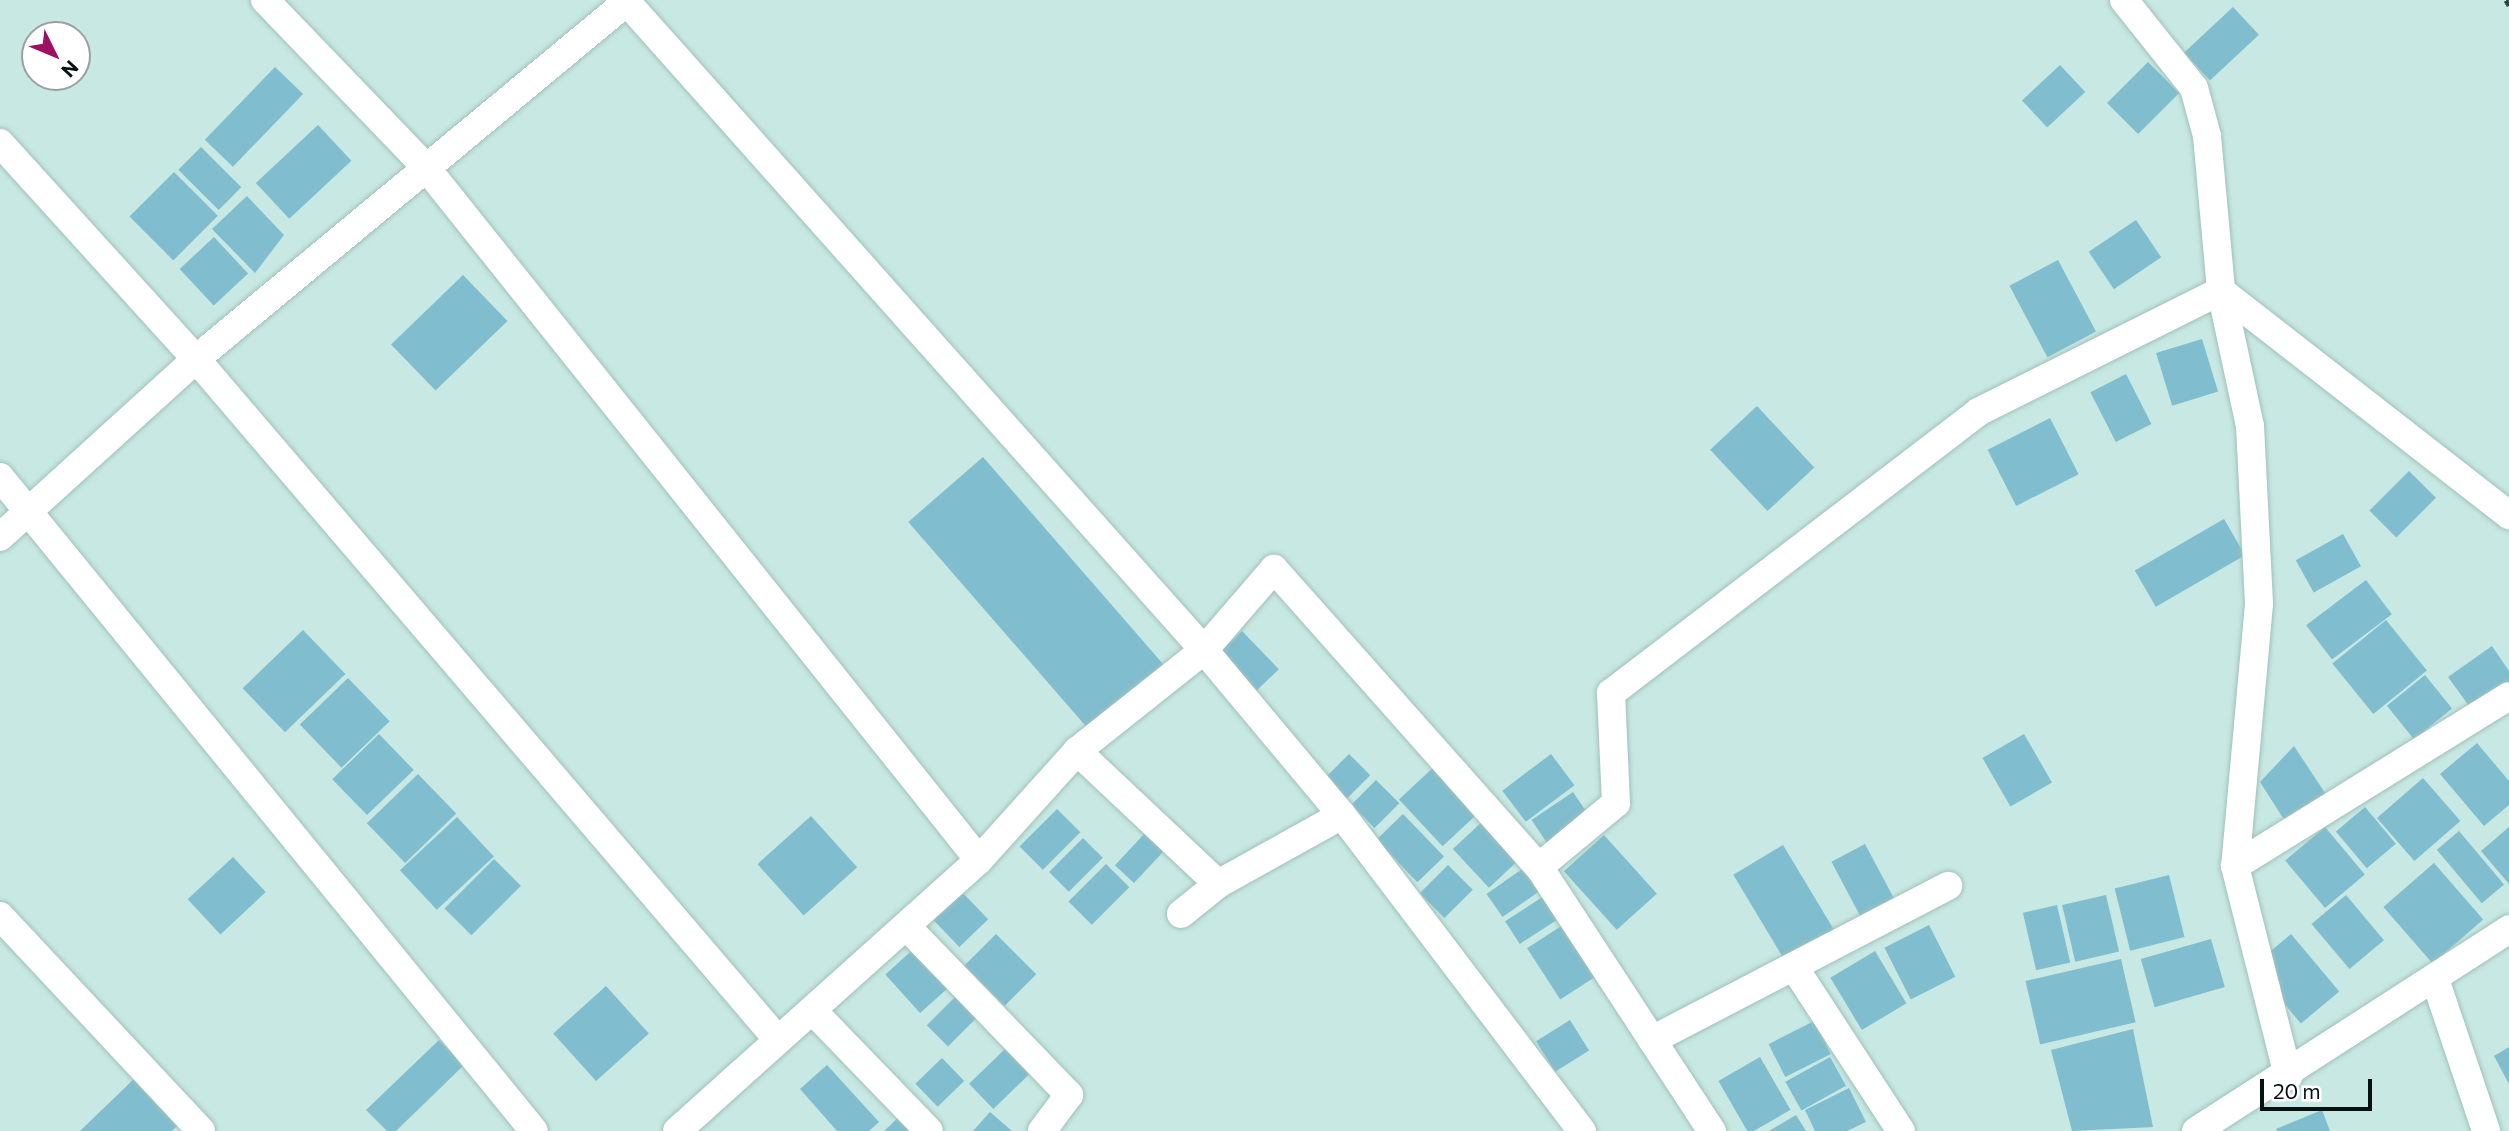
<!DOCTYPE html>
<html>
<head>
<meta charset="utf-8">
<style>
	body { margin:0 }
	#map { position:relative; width:2509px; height:1131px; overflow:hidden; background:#c8e8e3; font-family:Commissioner,sans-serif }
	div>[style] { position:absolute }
	.building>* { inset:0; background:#7fbdcf; transform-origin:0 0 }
	.roads { filter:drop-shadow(0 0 2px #a1c0bb) drop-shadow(0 0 2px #a1c0bb) }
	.street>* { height:28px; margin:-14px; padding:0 14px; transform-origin:14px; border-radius:14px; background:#fff }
	.rail>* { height:5px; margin-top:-2.5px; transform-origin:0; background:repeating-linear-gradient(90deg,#324240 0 12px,transparent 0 24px) }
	span { translate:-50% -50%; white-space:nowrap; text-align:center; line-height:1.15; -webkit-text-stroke:6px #fff; paint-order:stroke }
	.north { position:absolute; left:21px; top:21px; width:70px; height:70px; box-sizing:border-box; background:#fff; border:2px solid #9ba09f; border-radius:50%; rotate:133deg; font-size:19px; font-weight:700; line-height:28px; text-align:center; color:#061110 }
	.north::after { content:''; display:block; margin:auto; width:24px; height:32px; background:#9c1161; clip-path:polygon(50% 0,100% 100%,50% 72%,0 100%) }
	.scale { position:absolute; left:2260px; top:1079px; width:112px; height:32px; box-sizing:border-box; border:4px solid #061110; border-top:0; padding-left:9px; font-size:21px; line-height:24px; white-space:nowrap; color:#061110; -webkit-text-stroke:5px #fff; paint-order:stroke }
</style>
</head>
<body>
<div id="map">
	<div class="building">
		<div style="left:2233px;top:7px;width:38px;height:67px;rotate:47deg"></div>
		<div style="left:2148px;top:62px;width:44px;height:58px;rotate:45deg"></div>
		<div style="left:2060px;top:65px;width:37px;height:52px;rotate:47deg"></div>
		<div style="left:275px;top:67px;width:39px;height:101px;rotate:44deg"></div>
		<div style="left:318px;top:125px;width:49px;height:85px;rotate:47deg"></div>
		<div style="left:201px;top:147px;width:57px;height:32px;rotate:45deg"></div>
		<div style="left:174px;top:172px;width:62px;height:63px;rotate:45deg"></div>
		<div style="clip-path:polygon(247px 196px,284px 235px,255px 273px,212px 229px)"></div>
		<div style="left:2136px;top:220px;width:45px;height:57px;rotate:56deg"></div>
		<div style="left:214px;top:237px;width:50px;height:47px;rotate:47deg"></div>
		<div style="left:2058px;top:260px;width:81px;height:55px;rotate:62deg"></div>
		<div style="left:463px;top:275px;width:64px;height:100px;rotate:46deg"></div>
		<div style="left:2202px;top:339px;width:55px;height:48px;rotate:73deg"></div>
		<div style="left:2126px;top:374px;width:56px;height:40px;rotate:63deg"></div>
		<div style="left:1757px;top:406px;width:84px;height:64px;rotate:47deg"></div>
		<div style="left:2050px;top:418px;width:63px;height:70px;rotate:63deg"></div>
		<div style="left:983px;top:457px;width:278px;height:99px;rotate:49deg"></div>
		<div style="left:2409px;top:471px;width:38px;height:56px;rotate:45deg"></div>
		<div style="left:2224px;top:519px;width:42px;height:103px;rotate:60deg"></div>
		<div style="left:2343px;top:534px;width:37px;height:54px;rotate:61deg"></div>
		<div style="left:2366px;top:580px;width:43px;height:75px;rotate:53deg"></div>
		<div style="left:2386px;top:620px;width:65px;height:69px;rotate:51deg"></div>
		<div style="left:303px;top:630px;width:61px;height:84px;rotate:46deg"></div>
		<div style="left:1242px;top:631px;width:53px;height:37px;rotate:46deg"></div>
		<div style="clip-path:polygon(2492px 646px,2509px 671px,2509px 683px,2472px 710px,2448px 677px)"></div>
		<div style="left:2425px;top:675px;width:43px;height:49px;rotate:51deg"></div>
		<div style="left:348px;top:678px;width:60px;height:67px;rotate:46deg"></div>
		<div style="left:379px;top:734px;width:50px;height:65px;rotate:46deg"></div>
		<div style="left:2024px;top:734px;width:56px;height:48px;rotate:60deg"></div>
		<div style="clip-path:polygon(2477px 743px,2509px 781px,2509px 805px,2484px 826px,2440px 774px)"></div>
		<div style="clip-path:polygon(2294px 746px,2331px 802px,2290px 829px,2260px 782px)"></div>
		<div style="left:1349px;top:754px;width:30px;height:34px;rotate:45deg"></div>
		<div style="left:1551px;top:754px;width:39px;height:61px;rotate:53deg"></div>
		<div style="left:1437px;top:764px;width:64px;height:52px;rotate:47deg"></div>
		<div style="left:418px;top:774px;width:55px;height:71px;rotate:46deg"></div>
		<div style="left:2423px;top:778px;width:57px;height:61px;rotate:49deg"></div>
		<div style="left:1376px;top:780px;width:33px;height:35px;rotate:45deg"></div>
		<div style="left:1573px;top:792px;width:42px;height:50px;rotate:56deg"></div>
		<div style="left:2365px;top:807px;width:48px;height:38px;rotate:50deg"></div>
		<div style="left:1057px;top:809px;width:33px;height:53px;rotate:45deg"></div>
		<div style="left:1403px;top:814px;width:59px;height:37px;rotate:46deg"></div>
		<div style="left:811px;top:816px;width:69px;height:72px;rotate:48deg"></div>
		<div style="left:457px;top:817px;width:54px;height:78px;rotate:47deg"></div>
		<div style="left:1485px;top:819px;width:53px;height:44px;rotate:47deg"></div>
		<div style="left:2325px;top:827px;width:62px;height:52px;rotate:50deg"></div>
		<div style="clip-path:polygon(2509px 827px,2509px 884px,2481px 851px)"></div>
		<div style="left:1147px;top:831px;width:26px;height:47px;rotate:43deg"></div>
		<div style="left:2459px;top:831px;width:70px;height:29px;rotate:50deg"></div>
		<div style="left:1604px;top:835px;width:79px;height:54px;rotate:48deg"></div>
		<div style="left:1083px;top:838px;width:28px;height:48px;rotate:45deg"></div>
		<div style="left:1865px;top:844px;width:61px;height:38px;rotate:62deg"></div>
		<div style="left:1783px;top:845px;width:106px;height:58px;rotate:59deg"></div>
		<div style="left:233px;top:857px;width:48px;height:62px;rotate:47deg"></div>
		<div style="left:494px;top:859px;width:38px;height:70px;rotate:45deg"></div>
		<div style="left:2434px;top:863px;width:75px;height:67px;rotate:49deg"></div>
		<div style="left:1106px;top:864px;width:33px;height:53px;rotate:45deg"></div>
		<div style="left:1448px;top:865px;width:35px;height:40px;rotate:45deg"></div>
		<div style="left:1525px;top:867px;width:28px;height:47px;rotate:55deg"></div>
		<div style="left:2169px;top:875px;width:64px;height:56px;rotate:76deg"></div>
		<div style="left:959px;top:889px;width:42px;height:40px;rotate:46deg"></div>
		<div style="left:1547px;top:894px;width:27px;height:50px;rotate:57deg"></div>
		<div style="left:2106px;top:895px;width:58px;height:45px;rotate:77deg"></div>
		<div style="left:2346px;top:895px;width:59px;height:45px;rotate:50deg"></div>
		<div style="left:2057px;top:905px;width:59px;height:35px;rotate:77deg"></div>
		<div style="left:1569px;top:921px;width:61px;height:50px;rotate:57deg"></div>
		<div style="left:1929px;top:925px;width:58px;height:50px;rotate:63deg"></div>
		<div style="left:996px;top:934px;width:57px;height:45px;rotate:45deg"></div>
		<div style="left:2291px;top:934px;width:75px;height:50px;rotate:50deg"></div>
		<div style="left:2211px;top:939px;width:50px;height:73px;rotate:74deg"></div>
		<div style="left:918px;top:945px;width:52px;height:44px;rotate:48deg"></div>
		<div style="left:1875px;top:951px;width:61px;height:52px;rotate:59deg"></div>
		<div style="left:2121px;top:959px;width:65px;height:98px;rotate:77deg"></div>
		<div style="left:606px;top:986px;width:64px;height:71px;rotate:48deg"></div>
		<div style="left:960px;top:992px;width:30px;height:47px;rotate:45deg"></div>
		<div style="left:1570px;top:1020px;width:36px;height:40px;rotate:58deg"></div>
		<div style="left:1814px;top:1021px;width:37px;height:51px;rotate:63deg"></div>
		<div style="clip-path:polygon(2133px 1029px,2153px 1127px,2072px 1131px,2051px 1050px)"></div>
		<div style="clip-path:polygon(439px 1040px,464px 1065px,396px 1131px,387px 1131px,366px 1110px)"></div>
		<div style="clip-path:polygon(2509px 1047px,2509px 1084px,2494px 1056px)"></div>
		<div style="left:1005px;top:1049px;width:35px;height:50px;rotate:46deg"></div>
		<div style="left:1760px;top:1057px;width:61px;height:48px;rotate:60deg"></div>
		<div style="left:1830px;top:1057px;width:33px;height:51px;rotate:61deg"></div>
		<div style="left:942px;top:1058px;width:32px;height:37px;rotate:46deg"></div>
		<div style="clip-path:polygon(827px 1065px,879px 1122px,869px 1131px,837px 1131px,800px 1089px)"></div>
		<div style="clip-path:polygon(136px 1077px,180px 1123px,172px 1131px,80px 1131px)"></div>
		<div style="clip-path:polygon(1849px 1088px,1866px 1122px,1847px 1131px,1815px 1131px,1805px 1110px)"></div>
		<div style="clip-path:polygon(2322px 1110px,2330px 1131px,2277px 1131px,2276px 1129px)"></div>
		<div style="clip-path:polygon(990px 1112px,1012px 1131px,973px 1131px)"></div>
		<div style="clip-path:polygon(1796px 1115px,1806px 1131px,1769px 1131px)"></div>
		<div style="clip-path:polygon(899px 1117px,912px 1131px,884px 1131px)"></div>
	</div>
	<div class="roads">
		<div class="street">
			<div style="left:265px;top:0;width:229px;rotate:46.1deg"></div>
			<div style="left:424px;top:165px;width:889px;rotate:51.39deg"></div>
			<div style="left:625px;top:0;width:870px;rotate:48.31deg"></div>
			<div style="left:1204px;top:650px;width:215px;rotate:50.1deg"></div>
			<div style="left:1342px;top:815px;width:397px;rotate:52.8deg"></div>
			<div style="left:2124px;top:0;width:112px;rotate:51.5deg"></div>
			<div style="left:2194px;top:88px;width:50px;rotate:74.8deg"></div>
			<div style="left:2207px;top:136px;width:156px;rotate:84.8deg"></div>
			<div style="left:2221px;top:291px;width:138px;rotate:77.9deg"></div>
			<div style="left:2250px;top:426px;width:178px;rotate:87.1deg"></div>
			<div style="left:2259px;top:604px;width:263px;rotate:95.2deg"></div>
			<div style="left:2235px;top:866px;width:217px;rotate:75.8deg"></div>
			<div style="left:0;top:143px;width:292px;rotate:47.8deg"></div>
			<div style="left:196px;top:359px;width:896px;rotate:49.48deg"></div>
			<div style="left:0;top:477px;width:844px;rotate:50.77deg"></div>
			<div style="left:0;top:537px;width:265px;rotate:-42.2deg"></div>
			<div style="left:196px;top:359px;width:562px;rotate:-39.66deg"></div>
			<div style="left:1077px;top:751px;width:194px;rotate:43.3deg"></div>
			<div style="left:2235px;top:866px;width:322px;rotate:-31.8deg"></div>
			<div style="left:1539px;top:867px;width:100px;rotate:-39.7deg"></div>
			<div style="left:1616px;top:803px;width:110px;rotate:-92.6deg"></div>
			<div style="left:1611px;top:693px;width:462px;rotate:-37.4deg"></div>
			<div style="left:1978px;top:412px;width:271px;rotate:-26.5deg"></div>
			<div style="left:2221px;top:291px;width:365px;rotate:37.9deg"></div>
			<div style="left:1181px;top:914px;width:48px;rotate:-39deg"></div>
			<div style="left:1218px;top:884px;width:142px;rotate:-29.1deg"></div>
			<div style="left:0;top:916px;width:294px;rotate:46.9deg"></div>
			<div style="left:906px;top:926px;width:235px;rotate:46deg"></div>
			<div style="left:1069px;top:1095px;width:45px;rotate:126.9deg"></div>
			<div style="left:1796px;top:970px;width:192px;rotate:56.9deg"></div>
			<div style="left:2436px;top:982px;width:157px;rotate:71.4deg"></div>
			<div style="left:812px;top:1010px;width:168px;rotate:46deg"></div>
			<div style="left:1652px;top:1040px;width:334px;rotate:-27.5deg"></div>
			<div style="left:677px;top:1131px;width:406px;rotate:-41.9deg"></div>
			<div style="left:979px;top:860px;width:147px;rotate:-48deg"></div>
			<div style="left:1077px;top:751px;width:162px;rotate:-38.5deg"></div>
			<div style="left:1204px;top:650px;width:107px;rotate:-49.2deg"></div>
			<div style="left:1274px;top:569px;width:399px;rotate:48.4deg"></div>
			<div style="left:1539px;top:867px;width:316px;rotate:56.8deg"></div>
			<div style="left:2196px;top:1131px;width:373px;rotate:-32.8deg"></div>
		</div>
	</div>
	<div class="rail">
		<div style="left:2506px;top:0;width:6px;rotate:59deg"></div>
	</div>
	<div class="north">N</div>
	<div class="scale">20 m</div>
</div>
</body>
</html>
